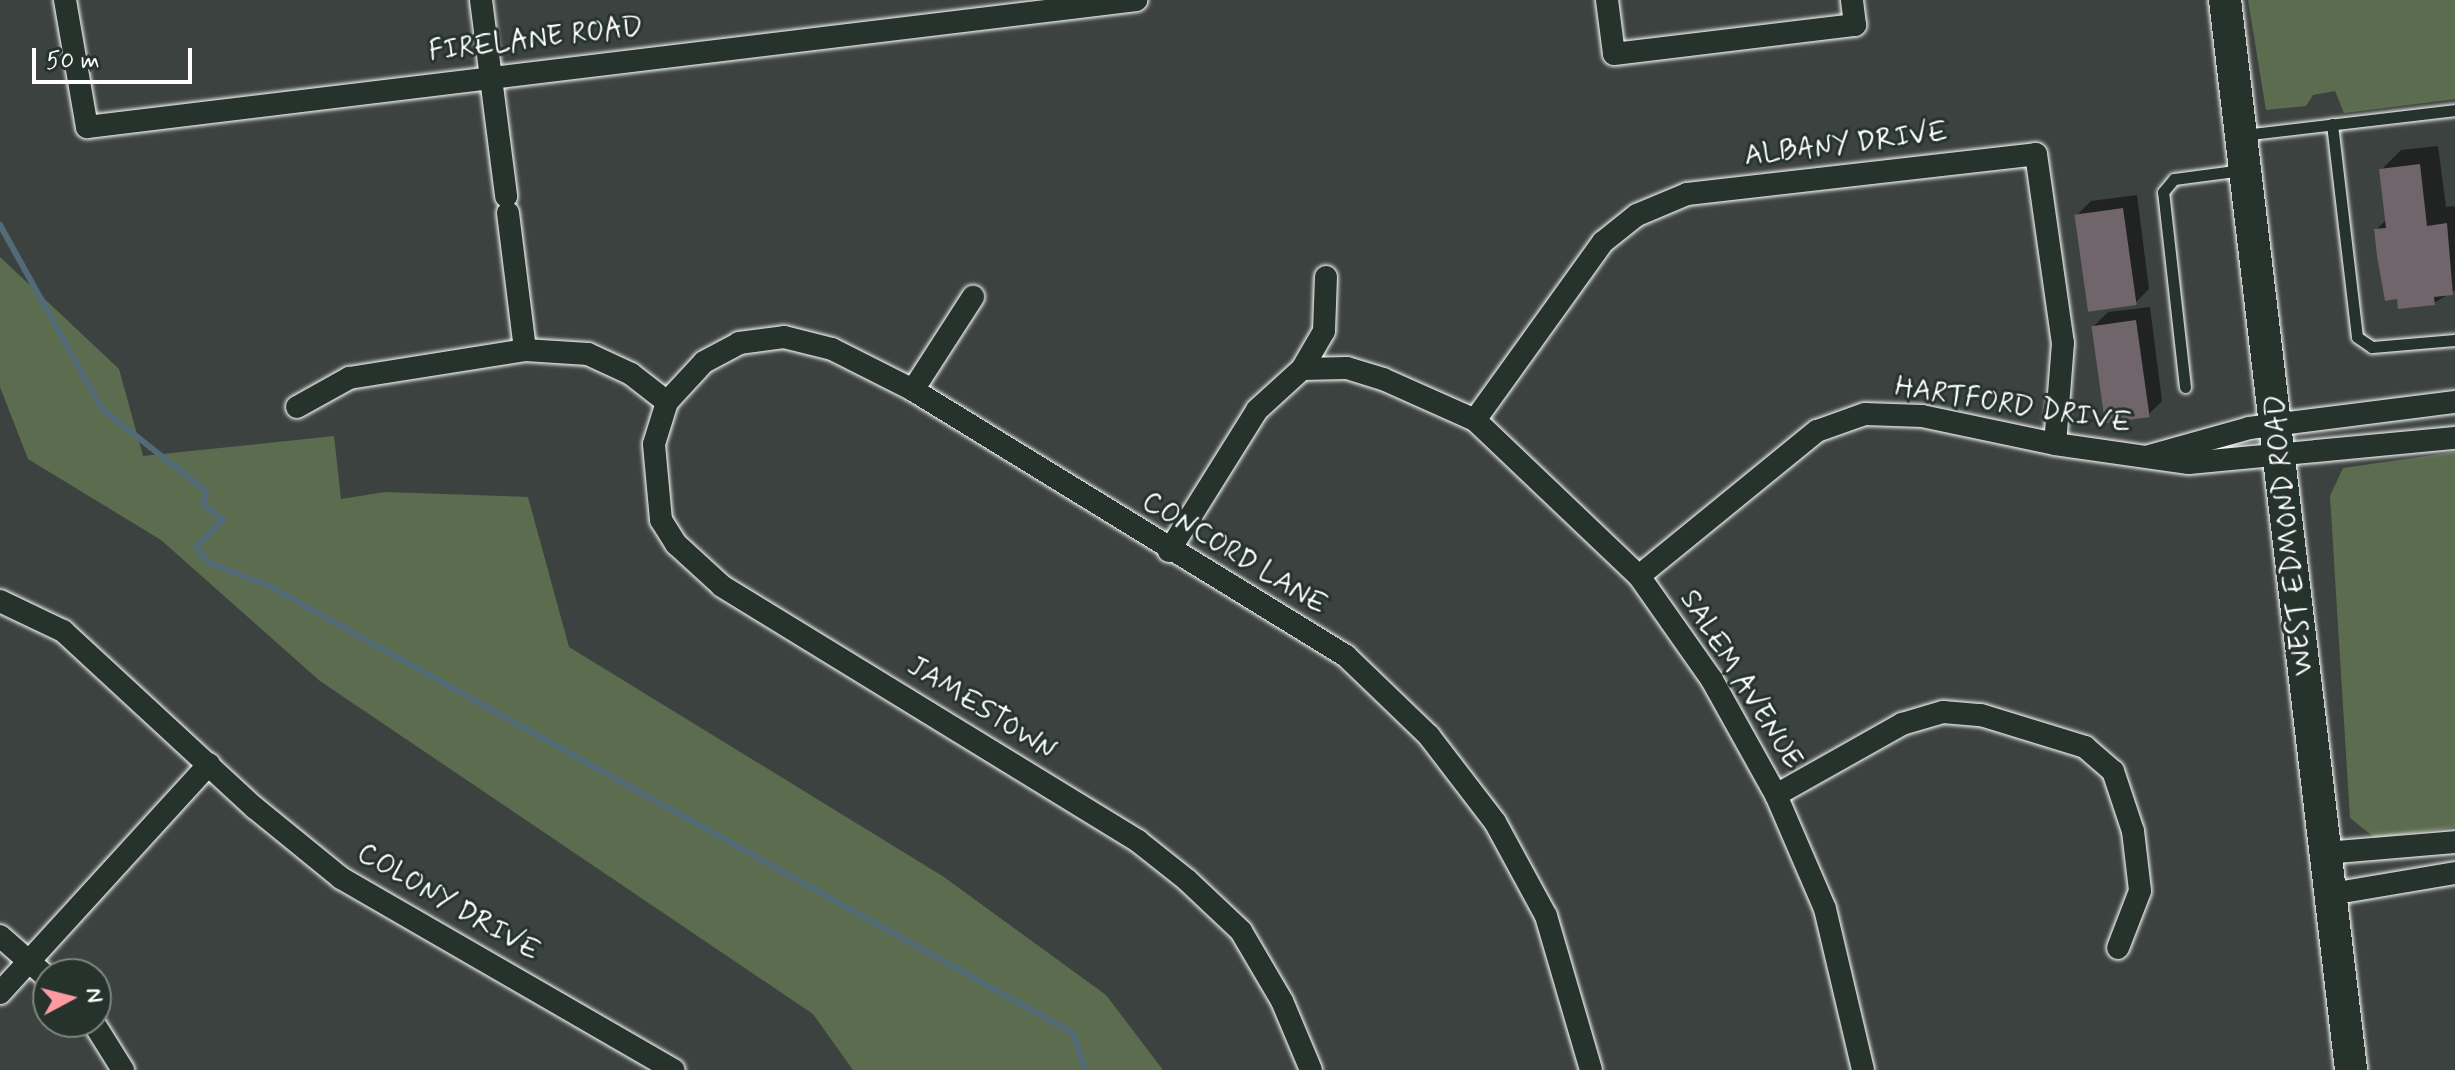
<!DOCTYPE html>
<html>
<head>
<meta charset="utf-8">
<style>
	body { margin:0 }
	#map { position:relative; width:2455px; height:1070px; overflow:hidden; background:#3c423f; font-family:Mynerve,sans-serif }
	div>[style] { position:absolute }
	.green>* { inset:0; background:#5c6d4f }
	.shadow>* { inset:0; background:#0007 }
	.stream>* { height:6px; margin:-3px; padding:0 3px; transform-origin:3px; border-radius:3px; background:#526b76 }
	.building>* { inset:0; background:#6f656a; transform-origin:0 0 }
	.roads { filter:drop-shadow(0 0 2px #fff) drop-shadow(0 0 2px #fff) }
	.lane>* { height:11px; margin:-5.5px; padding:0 5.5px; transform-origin:5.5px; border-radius:5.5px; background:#26332d }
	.street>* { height:22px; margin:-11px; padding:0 11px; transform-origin:11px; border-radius:11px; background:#26332d }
	.secondary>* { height:32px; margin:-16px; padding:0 16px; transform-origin:16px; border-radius:16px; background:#26332d }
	span { translate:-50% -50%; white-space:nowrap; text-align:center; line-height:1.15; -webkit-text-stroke:6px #26332d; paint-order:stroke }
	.street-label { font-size:28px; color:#fff }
	.north { position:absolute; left:32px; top:958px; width:80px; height:80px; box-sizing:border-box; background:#26332d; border:2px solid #7d8581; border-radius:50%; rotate:83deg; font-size:22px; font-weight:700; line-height:32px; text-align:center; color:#fff }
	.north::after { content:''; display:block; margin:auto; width:28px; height:36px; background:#ff9aa2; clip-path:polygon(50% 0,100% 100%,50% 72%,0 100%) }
	.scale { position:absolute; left:32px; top:48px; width:160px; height:36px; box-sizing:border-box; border:4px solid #fff; border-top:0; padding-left:10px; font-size:24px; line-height:28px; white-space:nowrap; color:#fff; -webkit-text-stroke:6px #26332d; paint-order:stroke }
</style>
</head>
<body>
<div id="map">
	<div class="green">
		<div style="clip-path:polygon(2248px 0,2455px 0,2455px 99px,2344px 113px,2335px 91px,2313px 95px,2306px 106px,2266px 110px)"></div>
		<div style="clip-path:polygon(0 257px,119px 369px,143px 456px,334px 436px,341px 499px,385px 492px,528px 497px,569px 647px,944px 877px,1106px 995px,1163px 1070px,853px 1070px,813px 1014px,320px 681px,161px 540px,28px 459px,0 387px)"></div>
		<div style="clip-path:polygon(2455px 452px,2455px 827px,2375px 838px,2350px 818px,2330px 496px,2343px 468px)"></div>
	</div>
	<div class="shadow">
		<div style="clip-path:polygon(2438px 146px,2446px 207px,2455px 206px,2455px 290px,2434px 303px,2376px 230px,2387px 219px,2381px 170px,2401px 150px)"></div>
		<div style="clip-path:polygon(2137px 195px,2149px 289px,2135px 303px,2077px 215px,2091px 201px)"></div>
		<div style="clip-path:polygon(2150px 307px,2162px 401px,2148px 415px,2093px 327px,2108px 312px)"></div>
	</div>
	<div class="stream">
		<div style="left:0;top:225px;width:210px;rotate:61deg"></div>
		<div style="left:102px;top:409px;width:132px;rotate:38.3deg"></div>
		<div style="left:206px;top:491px;width:13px;rotate:103deg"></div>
		<div style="left:203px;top:504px;width:26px;rotate:39deg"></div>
		<div style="left:223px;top:520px;width:38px;rotate:135deg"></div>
		<div style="left:196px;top:547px;width:21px;rotate:49deg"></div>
		<div style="left:210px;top:563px;width:63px;rotate:21.3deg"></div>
		<div style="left:269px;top:586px;width:920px;rotate:29.07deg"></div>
		<div style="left:1073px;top:1033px;width:39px;rotate:72deg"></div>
	</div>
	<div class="building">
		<div style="clip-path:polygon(2420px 164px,2427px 226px,2447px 223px,2453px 295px,2434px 297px,2435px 305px,2398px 309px,2397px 299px,2385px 301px,2377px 256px,2374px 229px,2386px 228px,2379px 169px)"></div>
		<div style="left:2123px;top:208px;width:98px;height:49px;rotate:82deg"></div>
		<div style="left:2136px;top:320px;width:98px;height:45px;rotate:82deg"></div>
	</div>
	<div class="roads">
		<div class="lane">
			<div style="left:2332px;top:124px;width:214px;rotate:83.3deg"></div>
			<div style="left:2357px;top:337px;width:18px;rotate:34deg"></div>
			<div style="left:2372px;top:347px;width:83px;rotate:-4.8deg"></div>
			<div style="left:2243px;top:135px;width:213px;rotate:-6.7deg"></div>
			<div style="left:2185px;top:387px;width:196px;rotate:-96.4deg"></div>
			<div style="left:2163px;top:192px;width:17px;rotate:-50deg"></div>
			<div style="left:2174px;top:179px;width:69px;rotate:-7.5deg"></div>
		</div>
		<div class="street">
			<div style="left:65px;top:0;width:129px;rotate:80.2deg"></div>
			<div style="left:87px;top:127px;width:1057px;rotate:-6.9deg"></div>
			<div style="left:481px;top:0;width:198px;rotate:82.7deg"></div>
			<div style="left:1607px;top:0;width:54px;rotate:82.6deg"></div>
			<div style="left:1614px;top:54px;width:243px;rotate:-6.9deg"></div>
			<div style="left:1855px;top:25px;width:25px;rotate:-97deg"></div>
			<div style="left:508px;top:213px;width:138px;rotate:82.9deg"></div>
			<div style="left:1302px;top:369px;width:45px;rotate:-1.3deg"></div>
			<div style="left:1347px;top:368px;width:38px;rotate:17deg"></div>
			<div style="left:1383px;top:379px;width:101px;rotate:24deg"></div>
			<div style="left:1475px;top:420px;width:226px;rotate:43.6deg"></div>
			<div style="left:1639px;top:576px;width:127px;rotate:54.9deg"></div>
			<div style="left:1712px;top:680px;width:132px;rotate:60.9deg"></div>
			<div style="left:1776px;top:795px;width:124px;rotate:66.7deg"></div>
			<div style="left:1825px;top:909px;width:165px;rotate:76.7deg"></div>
			<div style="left:913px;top:390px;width:111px;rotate:-57.2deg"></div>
			<div style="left:297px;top:407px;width:60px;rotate:-29.1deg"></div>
			<div style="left:349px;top:378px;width:178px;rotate:-9deg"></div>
			<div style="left:525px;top:350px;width:63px;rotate:3.6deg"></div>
			<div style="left:588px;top:354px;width:47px;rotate:24.9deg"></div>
			<div style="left:631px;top:374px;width:46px;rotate:37.9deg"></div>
			<div style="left:1475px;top:420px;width:219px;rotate:-54.3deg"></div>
			<div style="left:1603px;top:242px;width:43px;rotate:-38.5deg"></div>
			<div style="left:1637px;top:215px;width:54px;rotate:-22.8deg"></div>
			<div style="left:1687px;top:194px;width:351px;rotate:-6.5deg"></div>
			<div style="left:2036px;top:154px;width:191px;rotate:81.9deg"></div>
			<div style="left:2063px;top:343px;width:101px;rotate:94.5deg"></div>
			<div style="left:2149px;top:456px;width:104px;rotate:-15.6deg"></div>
			<div style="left:2249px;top:428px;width:208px;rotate:-7.2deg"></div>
			<div style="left:1169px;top:551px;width:166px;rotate:-58deg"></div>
			<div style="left:1257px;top:410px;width:61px;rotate:-42.3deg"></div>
			<div style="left:1302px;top:369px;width:44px;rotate:-59.9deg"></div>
			<div style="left:1324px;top:331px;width:54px;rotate:-87.9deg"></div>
			<div style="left:1639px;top:576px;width:230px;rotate:-39.2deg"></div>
			<div style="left:1817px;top:431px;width:51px;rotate:-19.5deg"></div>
			<div style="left:1865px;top:414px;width:57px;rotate:2deg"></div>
			<div style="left:1922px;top:416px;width:136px;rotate:11.9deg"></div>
			<div style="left:2055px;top:444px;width:135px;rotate:8.1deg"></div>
			<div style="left:2189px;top:463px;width:267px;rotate:-5.4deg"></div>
			<div style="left:0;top:601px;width:70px;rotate:25.5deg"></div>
			<div style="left:63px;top:631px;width:261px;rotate:42.7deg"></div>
			<div style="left:255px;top:808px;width:111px;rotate:39.1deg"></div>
			<div style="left:341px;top:878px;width:384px;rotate:30deg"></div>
			<div style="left:1776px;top:795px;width:145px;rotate:-29.4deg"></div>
			<div style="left:1902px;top:724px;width:43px;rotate:-16.3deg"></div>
			<div style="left:1943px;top:712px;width:38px;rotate:5deg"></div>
			<div style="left:1981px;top:715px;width:109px;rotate:17.1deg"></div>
			<div style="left:2085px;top:747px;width:37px;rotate:41deg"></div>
			<div style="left:2113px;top:771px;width:63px;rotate:71.6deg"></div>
			<div style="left:2133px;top:831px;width:60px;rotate:83.3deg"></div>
			<div style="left:2140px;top:891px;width:61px;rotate:111.1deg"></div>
			<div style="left:2325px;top:853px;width:130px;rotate:-4.8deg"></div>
			<div style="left:2331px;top:894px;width:126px;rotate:-9.6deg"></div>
			<div style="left:0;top:936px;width:64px;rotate:41.2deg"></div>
			<div style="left:0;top:993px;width:310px;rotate:-47.6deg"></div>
			<div style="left:93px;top:1022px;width:57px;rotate:58deg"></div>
			<div style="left:1311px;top:1070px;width:75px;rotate:-112.8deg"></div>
			<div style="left:1282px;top:1001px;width:81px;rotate:-120.4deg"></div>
			<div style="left:1241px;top:931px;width:74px;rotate:-136.6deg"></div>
			<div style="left:1187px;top:880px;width:63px;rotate:-141.5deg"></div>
			<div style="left:1138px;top:841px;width:488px;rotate:-148.5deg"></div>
			<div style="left:722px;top:586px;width:62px;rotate:-137.6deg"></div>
			<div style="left:676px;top:544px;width:28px;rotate:-122deg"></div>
			<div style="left:661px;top:520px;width:76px;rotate:-95.3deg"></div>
			<div style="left:654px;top:444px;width:44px;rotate:-72.8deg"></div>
			<div style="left:667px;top:402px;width:54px;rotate:-47.2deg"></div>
			<div style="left:704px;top:362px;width:40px;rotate:-28deg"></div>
			<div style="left:739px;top:343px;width:45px;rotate:-7.6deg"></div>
			<div style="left:784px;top:337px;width:49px;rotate:14deg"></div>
			<div style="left:832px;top:349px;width:91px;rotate:26.8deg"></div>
			<div style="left:913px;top:390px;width:508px;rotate:31.56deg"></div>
			<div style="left:1346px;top:656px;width:115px;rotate:43.9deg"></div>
			<div style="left:1429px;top:736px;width:108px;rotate:52.5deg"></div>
			<div style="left:1495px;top:822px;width:107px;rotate:61.5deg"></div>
			<div style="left:1546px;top:916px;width:160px;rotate:73.7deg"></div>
		</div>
		<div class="secondary">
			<div style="left:2225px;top:0;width:1077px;rotate:83.28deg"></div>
		</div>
	</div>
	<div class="street-label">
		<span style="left:536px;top:40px;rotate:-7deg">FIRELANE ROAD</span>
		<span style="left:1846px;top:145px;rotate:-7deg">ALBANY DRIVE</span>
		<span style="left:2013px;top:406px;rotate:9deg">HARTFORD DRIVE</span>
		<span style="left:2290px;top:535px;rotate:-96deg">WEST EDMOND ROAD</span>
		<span style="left:1234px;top:554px;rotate:31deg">CONCORD LANE</span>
		<span style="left:1740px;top:680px;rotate:58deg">SALEM AVENUE</span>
		<span style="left:981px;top:709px;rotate:32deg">JAMESTOWN</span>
		<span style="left:448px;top:903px;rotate:30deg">COLONY DRIVE</span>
	</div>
	<div class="north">N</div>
	<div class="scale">50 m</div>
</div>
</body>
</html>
